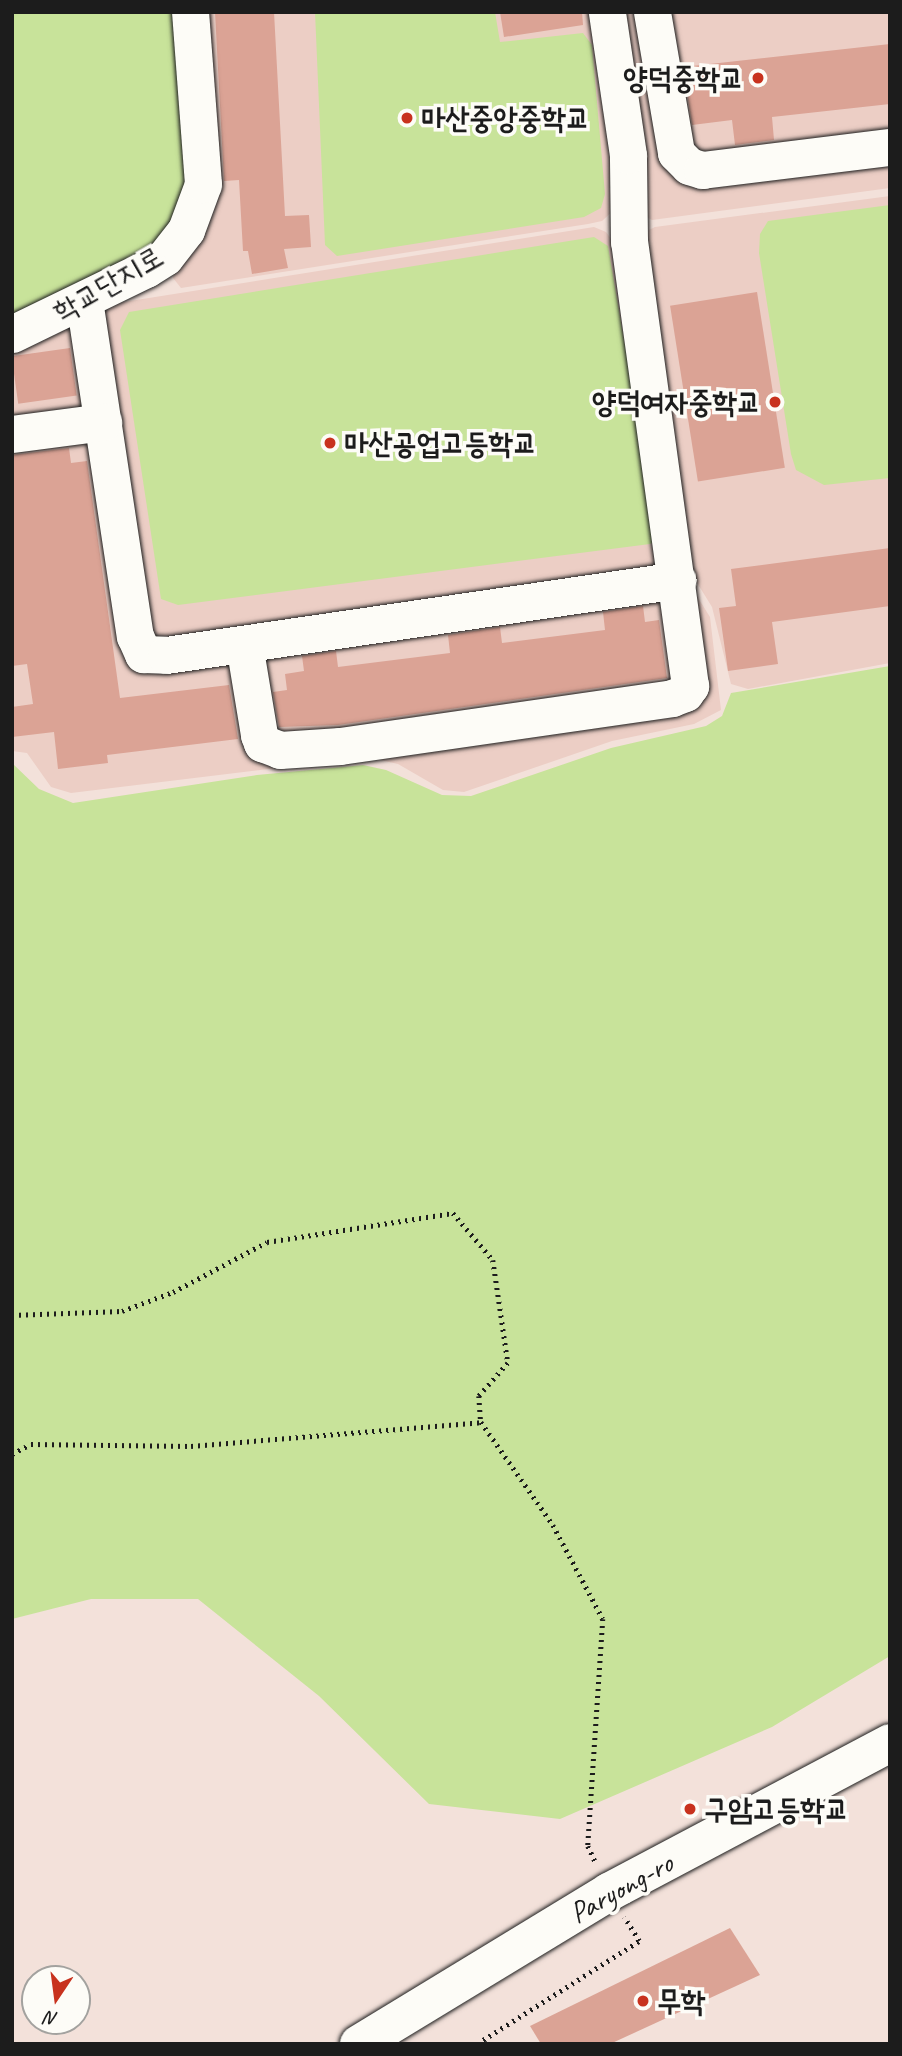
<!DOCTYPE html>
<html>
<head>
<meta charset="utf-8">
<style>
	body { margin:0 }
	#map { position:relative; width:902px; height:2056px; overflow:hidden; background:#f3e1da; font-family:Caveat,"Poor Story",sans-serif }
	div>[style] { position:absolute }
	.built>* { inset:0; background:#eccec5 }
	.green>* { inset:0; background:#c8e39a }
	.building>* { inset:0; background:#dba395; transform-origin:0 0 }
	.path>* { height:4.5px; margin-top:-2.25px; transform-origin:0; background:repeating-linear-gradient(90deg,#1c1c1c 0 2px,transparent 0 7px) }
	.roads { filter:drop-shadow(0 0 2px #1c1c1c) drop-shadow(0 0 2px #1c1c1c) }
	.minor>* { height:37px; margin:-18.5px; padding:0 18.5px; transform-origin:18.5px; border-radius:18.5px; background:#fdfcf7 }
	.major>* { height:38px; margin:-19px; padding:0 19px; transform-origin:19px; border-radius:19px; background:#fdfcf7 }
	.dots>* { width:19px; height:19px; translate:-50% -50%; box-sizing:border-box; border:4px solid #fdfcf7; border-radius:50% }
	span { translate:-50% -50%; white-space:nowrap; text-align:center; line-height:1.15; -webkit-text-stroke:7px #fdfcf7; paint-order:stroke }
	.poi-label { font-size:30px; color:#1c1c1c; font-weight:700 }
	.right { translate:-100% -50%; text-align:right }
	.left { translate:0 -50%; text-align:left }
	.street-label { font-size:30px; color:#1c1c1c }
	.frame { position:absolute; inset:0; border:14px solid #1c1c1c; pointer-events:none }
	.north { position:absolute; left:21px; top:1965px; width:70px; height:70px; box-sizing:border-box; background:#fdfcf7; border:2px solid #a3a29f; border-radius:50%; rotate:193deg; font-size:19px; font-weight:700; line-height:28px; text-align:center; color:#1c1c1c }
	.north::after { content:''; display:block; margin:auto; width:24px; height:32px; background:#c8321e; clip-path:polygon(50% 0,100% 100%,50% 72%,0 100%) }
</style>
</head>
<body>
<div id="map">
	<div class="built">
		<div style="clip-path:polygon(199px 12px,597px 12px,614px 210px,602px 221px,588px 224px,181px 288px,173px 278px)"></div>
		<div style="clip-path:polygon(615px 12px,890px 12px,890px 188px,652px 220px,643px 215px)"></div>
		<div style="clip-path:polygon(890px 196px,890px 663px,748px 689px,731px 684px,712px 607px,686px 565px,643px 233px,655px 227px)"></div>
		<div style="clip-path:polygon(594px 227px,606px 232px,614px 243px,667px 548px,710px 617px,721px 710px,694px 724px,612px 741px,464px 792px,443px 790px,398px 764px,367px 757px,71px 793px,51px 787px,27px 753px,12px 751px,12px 350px,26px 348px,68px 321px,111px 304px)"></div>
	</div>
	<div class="green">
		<div style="clip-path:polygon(12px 12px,175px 12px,186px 196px,160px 246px,12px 317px)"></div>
		<div style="clip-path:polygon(315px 12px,495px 12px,500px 42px,583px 33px,592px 45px,605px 194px,601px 208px,584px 217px,337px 256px,325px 245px)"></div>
		<div style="clip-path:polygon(890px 205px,890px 478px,824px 485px,796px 470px,791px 454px,759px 253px,760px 234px,768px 221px)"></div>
		<div style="clip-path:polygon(594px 237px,608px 246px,658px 539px,650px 544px,178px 605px,161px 599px,120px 330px,129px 312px)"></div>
		<div style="clip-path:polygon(890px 666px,890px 1656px,772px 1727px,560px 1819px,429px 1804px,319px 1696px,198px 1599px,91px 1599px,12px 1619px,12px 763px,39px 789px,73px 803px,257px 775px,363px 765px,386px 770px,442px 795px,471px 796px,611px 748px,706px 726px,722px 716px,731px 693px)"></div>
	</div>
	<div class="building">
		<div style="clip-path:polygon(215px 12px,274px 12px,285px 216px,309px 215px,311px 247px,284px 249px,288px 268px,252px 274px,248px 251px,243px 251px,239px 180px,224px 181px)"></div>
		<div style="clip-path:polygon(500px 12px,582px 12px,583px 25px,504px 37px)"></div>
		<div style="clip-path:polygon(890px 44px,890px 104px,772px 117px,774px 140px,735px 145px,732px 120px,692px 125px,683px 67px)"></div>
		<div style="left:757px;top:292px;width:178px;height:88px;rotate:81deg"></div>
		<div style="left:70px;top:348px;width:48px;height:59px;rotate:82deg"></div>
		<div style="clip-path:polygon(69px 448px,71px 463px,87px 461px,120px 698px,229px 685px,238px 739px,107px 755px,108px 763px,58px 769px,54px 732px,12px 737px,12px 707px,33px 704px,27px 664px,12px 666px,12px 455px)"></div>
		<div style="clip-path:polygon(890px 548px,890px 606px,772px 622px,778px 664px,728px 671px,719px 608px,736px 606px,731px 569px)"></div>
		<div style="clip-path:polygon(643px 606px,645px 622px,659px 620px,667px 678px,338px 725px,279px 727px,273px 692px,287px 690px,285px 674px,304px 671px,302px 656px,336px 651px,338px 667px,450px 653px,448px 635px,500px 627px,502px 643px,605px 630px,603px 612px)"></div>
		<div style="clip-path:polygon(730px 1928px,760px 1975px,610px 2044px,541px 2044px,530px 2026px)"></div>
	</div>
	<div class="path">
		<div style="left:12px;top:1315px;width:110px;rotate:-2.1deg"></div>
		<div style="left:122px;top:1311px;width:54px;rotate:-20.4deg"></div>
		<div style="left:173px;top:1292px;width:106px;rotate:-28deg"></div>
		<div style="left:267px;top:1242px;width:188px;rotate:-8.9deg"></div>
		<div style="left:453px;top:1213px;width:62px;rotate:49.6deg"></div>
		<div style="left:493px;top:1260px;width:104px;rotate:81.7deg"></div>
		<div style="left:508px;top:1363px;width:44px;rotate:131.3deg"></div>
		<div style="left:479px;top:1396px;width:26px;rotate:86deg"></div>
		<div style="left:12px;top:1454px;width:21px;rotate:-28deg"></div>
		<div style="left:31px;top:1444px;width:160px;rotate:0.7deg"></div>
		<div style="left:191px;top:1446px;width:291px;rotate:-4.7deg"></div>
		<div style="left:481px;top:1422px;width:126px;rotate:55deg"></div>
		<div style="left:553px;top:1525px;width:106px;rotate:62deg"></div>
		<div style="left:603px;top:1619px;width:227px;rotate:93.8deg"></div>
		<div style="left:588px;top:1846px;width:19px;rotate:65deg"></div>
		<div style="left:485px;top:2044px;width:4px;rotate:-117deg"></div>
		<div style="left:483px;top:2040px;width:185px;rotate:-32.4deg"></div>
		<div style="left:639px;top:1941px;width:28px;rotate:-122deg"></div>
	</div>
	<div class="roads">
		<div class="minor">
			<div style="left:652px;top:12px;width:143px;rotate:80.3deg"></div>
			<div style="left:676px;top:153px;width:18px;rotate:45deg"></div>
			<div style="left:689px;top:166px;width:14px;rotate:17deg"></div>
			<div style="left:702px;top:170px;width:189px;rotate:-7deg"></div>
			<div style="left:84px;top:300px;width:340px;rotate:81.4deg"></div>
			<div style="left:135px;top:636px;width:20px;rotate:66deg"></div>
			<div style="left:143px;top:654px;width:23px;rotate:2deg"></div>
			<div style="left:166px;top:655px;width:517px;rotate:-8.33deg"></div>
			<div style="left:12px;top:334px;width:149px;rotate:-25.9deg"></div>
			<div style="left:146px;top:269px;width:22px;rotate:-32deg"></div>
			<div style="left:165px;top:257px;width:34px;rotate:-52deg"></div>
			<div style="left:186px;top:230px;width:49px;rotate:-69.7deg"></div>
			<div style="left:203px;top:184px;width:172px;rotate:-94.3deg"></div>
			<div style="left:12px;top:434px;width:92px;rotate:-7.5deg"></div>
			<div style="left:244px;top:644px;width:92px;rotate:80.6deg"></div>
			<div style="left:259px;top:735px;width:9px;rotate:69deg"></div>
			<div style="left:262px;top:743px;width:19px;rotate:21deg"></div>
			<div style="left:280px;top:750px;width:60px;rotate:-3.8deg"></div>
			<div style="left:340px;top:746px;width:335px;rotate:-8.2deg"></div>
			<div style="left:672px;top:698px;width:14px;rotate:-21deg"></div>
			<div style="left:685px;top:693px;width:9px;rotate:-54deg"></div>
			<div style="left:690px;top:686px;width:448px;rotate:-97.8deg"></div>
			<div style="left:629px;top:242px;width:87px;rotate:-90.7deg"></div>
			<div style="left:628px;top:155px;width:145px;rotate:-98.4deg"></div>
		</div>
		<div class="major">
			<div style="left:359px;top:2044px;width:293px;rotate:-31.3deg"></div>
			<div style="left:609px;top:1892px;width:318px;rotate:-27.9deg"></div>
		</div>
	</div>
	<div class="dots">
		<div style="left:758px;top:78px;background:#c8321e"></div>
		<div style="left:407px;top:118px;background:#c8321e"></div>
		<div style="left:775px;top:402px;background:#c8321e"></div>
		<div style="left:330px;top:443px;background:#c8321e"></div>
		<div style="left:690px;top:1809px;background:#c8321e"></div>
		<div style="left:643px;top:2001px;background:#c8321e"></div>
	</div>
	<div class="poi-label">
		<span class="right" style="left:744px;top:78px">양덕중학교</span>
		<span class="left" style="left:421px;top:118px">마산중앙중학교</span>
		<span class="right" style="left:761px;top:402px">양덕여자중학교</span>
		<span class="left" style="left:344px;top:443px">마산공업고등학교</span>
		<span class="left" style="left:704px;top:1809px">구암고등학교</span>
		<span class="left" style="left:657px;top:2001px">무학</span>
	</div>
	<div class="street-label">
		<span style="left:108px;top:284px;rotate:-30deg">학교단지로</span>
		<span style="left:621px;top:1888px;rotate:-29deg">Paryong-ro</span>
	</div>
	<div class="frame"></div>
	<div class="north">N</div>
</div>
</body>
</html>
